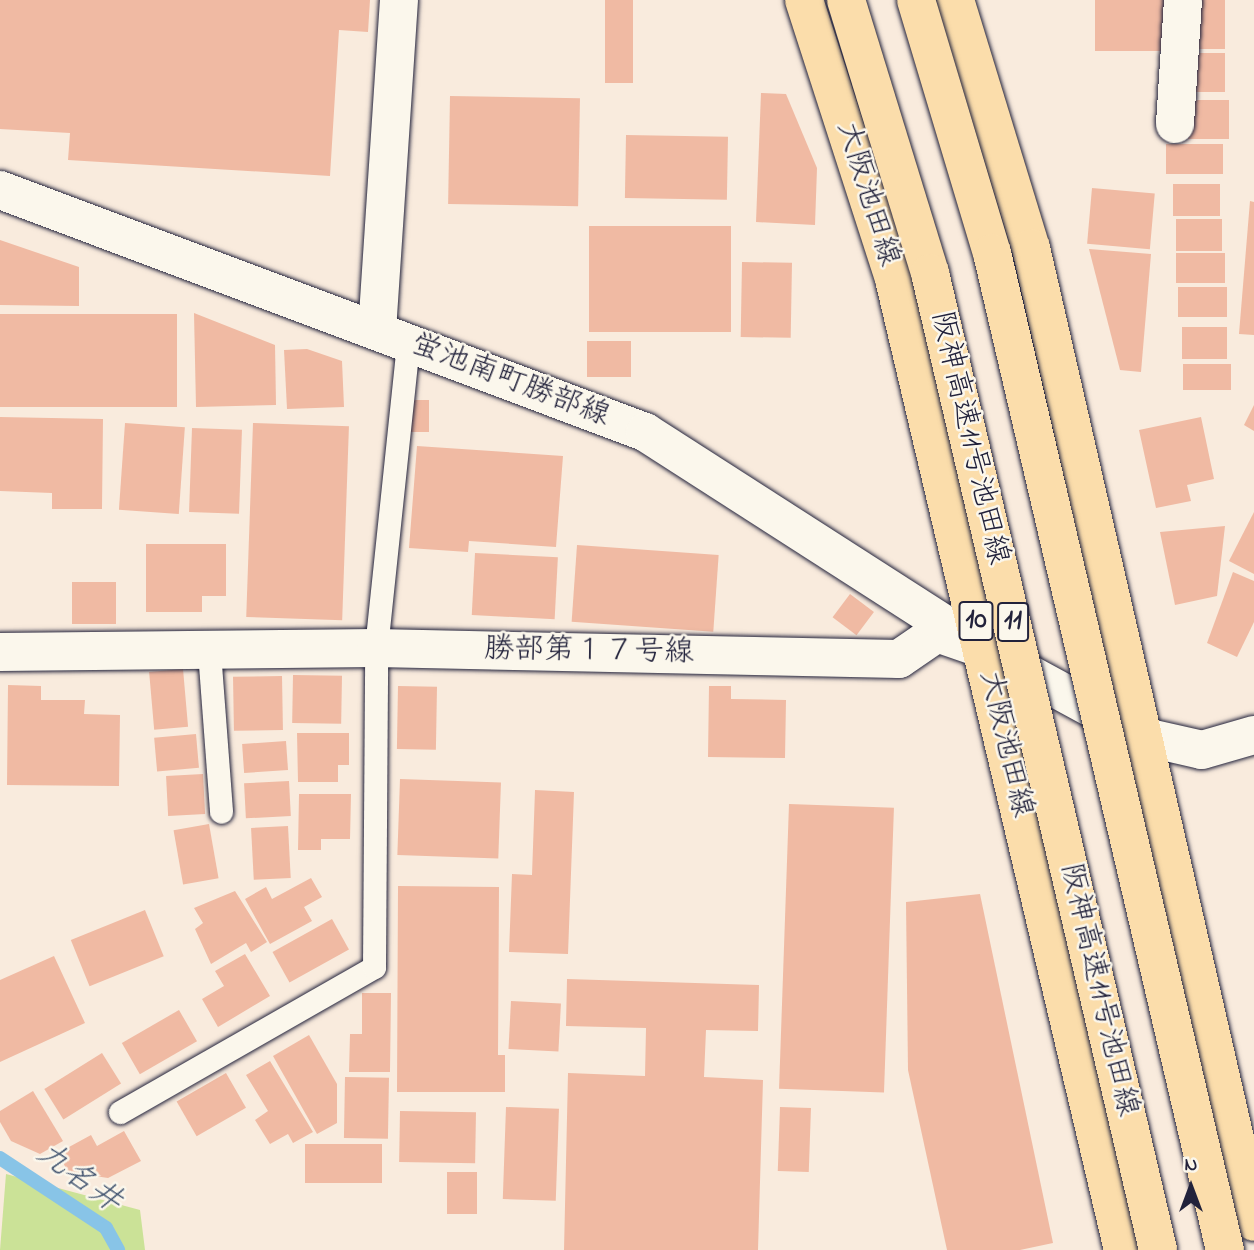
<!DOCTYPE html>
<html>
<head>
<meta charset="utf-8">
<style>
	body { margin:0 }
	#map { position:relative; width:1254px; height:1250px; overflow:hidden; background:#f9ebdd; font-family:"Indie Flower","Klee One",sans-serif }
	div>[style] { position:absolute }
	.green>* { inset:0; background:#cbe297 }
	.stream>* { height:14px; margin:-7px; padding:0 7px; transform-origin:7px; border-radius:7px; background:#88c4e7 }
	.building>* { inset:0; background:#f0baa3; transform-origin:0 0 }
	.roads { filter:drop-shadow(0 0 2px #22223b) drop-shadow(0 0 2px #22223b) }
	.lane>* { height:23px; margin:-11.5px; padding:0 11.5px; transform-origin:11.5px; border-radius:11.5px; background:#fbf7ec }
	.street>* { height:38px; margin:-19px; padding:0 19px; transform-origin:19px; border-radius:19px; background:#fbf7ec }
	.secondary>* { height:38px; margin:-19px; padding:0 19px; transform-origin:19px; border-radius:19px; background:#fbf7ec }
	.primary>* { height:38px; margin:-19px; padding:0 19px; transform-origin:19px; border-radius:19px; background:#fbddab }
	.bridges { filter:drop-shadow(0 0 2px #22223b) drop-shadow(0 0 2px #22223b) }
	.highway-bridge>* { height:38px; margin:-19px; padding:0 19px; transform-origin:19px; border-radius:19px; background:#fbddab }
	span { translate:-50% -50%; white-space:nowrap; text-align:center; line-height:1.15; -webkit-text-stroke:5px #fbf7ec; paint-order:stroke }
	.shield-label span { padding:2px 5px; background:#fbf7ec; border:2px solid; border-radius:5px; -webkit-text-stroke-width:0 }
	.shield-label { font-size:28px; color:#22223b; font-weight:700 }
	.street-label { font-size:30px; color:#22223b }
	.water-label { font-size:32px; color:#41536f; font-style:italic }
	.north { position:absolute; left:1156px; top:1152px; width:70px; height:70px; -webkit-text-stroke:5px #fbf7ec; paint-order:stroke; rotate:0deg; font-size:19px; font-weight:700; line-height:28px; text-align:center; color:#22223b }
	.north::after { content:''; display:block; margin:auto; width:24px; height:32px; background:#22223b; clip-path:polygon(50% 0,100% 100%,50% 72%,0 100%) }
</style>
</head>
<body>
<div id="map">
	<div class="green">
		<div style="clip-path:polygon(6px 1174px,140px 1210px,145px 1250px,0 1250px)"></div>
	</div>
	<div class="stream">
		<div style="left:0;top:1158px;width:127px;rotate:33.4deg"></div>
		<div style="left:106px;top:1228px;width:25px;rotate:61deg"></div>
	</div>
	<div class="building">
		<div style="clip-path:polygon(0 0,370px 0,368px 32px,339px 30px,330px 176px,68px 160px,70px 133px,0 129px)"></div>
		<div style="left:605px;top:0;width:28px;height:83px"></div>
		<div style="left:1095px;top:0;width:69px;height:51px"></div>
		<div style="left:1197px;top:0;width:28px;height:49px"></div>
		<div style="left:1194px;top:53px;width:31px;height:39px"></div>
		<div style="clip-path:polygon(761px 93px,786px 94px,817px 168px,815px 225px,756px 222px)"></div>
		<div style="left:450px;top:96px;width:130px;height:108px;rotate:1deg"></div>
		<div style="left:1188px;top:100px;width:41px;height:39px"></div>
		<div style="left:626px;top:135px;width:102px;height:63px;rotate:1deg"></div>
		<div style="left:1166px;top:144px;width:57px;height:30px"></div>
		<div style="left:1173px;top:184px;width:47px;height:32px"></div>
		<div style="left:1092px;top:188px;width:63px;height:56px;rotate:5deg"></div>
		<div style="clip-path:polygon(1250px 201px,1254px 202px,1254px 335px,1239px 334px)"></div>
		<div style="left:1176px;top:219px;width:46px;height:32px"></div>
		<div style="left:589px;top:226px;width:142px;height:106px"></div>
		<div style="clip-path:polygon(0 240px,79px 267px,79px 306px,0 305px)"></div>
		<div style="clip-path:polygon(1089px 249px,1151px 254px,1141px 372px,1120px 370px)"></div>
		<div style="left:1176px;top:253px;width:49px;height:30px"></div>
		<div style="left:742px;top:262px;width:50px;height:75px;rotate:1deg"></div>
		<div style="left:1178px;top:287px;width:49px;height:30px"></div>
		<div style="clip-path:polygon(194px 313px,275px 345px,276px 405px,196px 407px)"></div>
		<div style="left:0;top:314px;width:177px;height:93px"></div>
		<div style="left:1182px;top:327px;width:45px;height:32px"></div>
		<div style="left:587px;top:341px;width:44px;height:36px"></div>
		<div style="clip-path:polygon(307px 349px,342px 361px,344px 407px,287px 409px,284px 350px)"></div>
		<div style="left:1183px;top:364px;width:48px;height:26px"></div>
		<div style="left:410px;top:400px;width:19px;height:32px"></div>
		<div style="clip-path:polygon(1254px 405px,1254px 431px,1244px 425px)"></div>
		<div style="clip-path:polygon(0 417px,103px 419px,102px 509px,52px 509px,52px 493px,0 491px)"></div>
		<div style="clip-path:polygon(1201px 417px,1214px 479px,1187px 485px,1191px 501px,1156px 508px,1139px 430px)"></div>
		<div style="left:125px;top:423px;width:60px;height:87px;rotate:4deg"></div>
		<div style="left:253px;top:423px;width:96px;height:194px;rotate:2deg"></div>
		<div style="left:192px;top:428px;width:50px;height:84px;rotate:2deg"></div>
		<div style="clip-path:polygon(417px 446px,563px 456px,556px 547px,469px 541px,468px 552px,409px 548px)"></div>
		<div style="clip-path:polygon(1254px 512px,1254px 574px,1229px 561px)"></div>
		<div style="clip-path:polygon(1225px 526px,1217px 596px,1175px 605px,1160px 532px)"></div>
		<div style="clip-path:polygon(146px 544px,226px 544px,226px 596px,202px 596px,202px 612px,146px 612px)"></div>
		<div style="left:577px;top:545px;width:142px;height:77px;rotate:4deg"></div>
		<div style="left:475px;top:553px;width:83px;height:62px;rotate:3deg"></div>
		<div style="clip-path:polygon(1233px 572px,1254px 581px,1254px 622px,1237px 657px,1207px 643px)"></div>
		<div style="left:72px;top:582px;width:44px;height:42px"></div>
		<div style="left:850px;top:594px;width:30px;height:29px;rotate:37deg"></div>
		<div style="left:183px;top:669px;width:58px;height:34px;rotate:85deg"></div>
		<div style="left:293px;top:675px;width:49px;height:48px;rotate:1deg"></div>
		<div style="left:282px;top:676px;width:54px;height:49px;rotate:89deg"></div>
		<div style="clip-path:polygon(8px 685px,41px 686px,41px 700px,85px 700px,84px 714px,120px 715px,119px 786px,7px 785px)"></div>
		<div style="left:398px;top:686px;width:39px;height:63px;rotate:1deg"></div>
		<div style="clip-path:polygon(709px 686px,731px 686px,731px 699px,786px 700px,785px 758px,708px 757px)"></div>
		<div style="clip-path:polygon(297px 733px,349px 733px,349px 765px,338px 765px,338px 782px,298px 782px)"></div>
		<div style="left:196px;top:734px;width:34px;height:42px;rotate:85deg"></div>
		<div style="left:286px;top:741px;width:29px;height:44px;rotate:86deg"></div>
		<div style="left:203px;top:774px;width:40px;height:37px;rotate:87deg"></div>
		<div style="left:400px;top:779px;width:101px;height:76px;rotate:2deg"></div>
		<div style="left:289px;top:781px;width:35px;height:45px;rotate:87deg"></div>
		<div style="clip-path:polygon(535px 790px,574px 792px,568px 954px,509px 952px,512px 874px,532px 875px)"></div>
		<div style="clip-path:polygon(299px 794px,351px 794px,350px 839px,321px 839px,321px 850px,298px 850px)"></div>
		<div style="left:789px;top:804px;width:105px;height:285px;rotate:2deg"></div>
		<div style="left:209px;top:824px;width:55px;height:36px;rotate:80deg"></div>
		<div style="left:288px;top:826px;width:52px;height:37px;rotate:87deg"></div>
		<div style="clip-path:polygon(311px 878px,322px 897px,304px 907px,312px 921px,270px 944px,245px 899px,266px 887px,272px 899px)"></div>
		<div style="clip-path:polygon(398px 886px,499px 887px,498px 1055px,505px 1055px,505px 1092px,397px 1092px)"></div>
		<div style="clip-path:polygon(235px 891px,267px 942px,251px 952px,246px 943px,211px 964px,195px 929px,203px 923px,194px 908px)"></div>
		<div style="clip-path:polygon(980px 894px,1053px 1243px,1020px 1250px,947px 1250px,908px 1070px,906px 902px)"></div>
		<div style="left:145px;top:910px;width:50px;height:80px;rotate:68deg"></div>
		<div style="left:332px;top:919px;width:35px;height:68px;rotate:61deg"></div>
		<div style="clip-path:polygon(245px 954px,270px 996px,218px 1027px,202px 999px,224px 986px,215px 971px)"></div>
		<div style="clip-path:polygon(54px 956px,85px 1023px,0 1062px,0 980px)"></div>
		<div style="clip-path:polygon(567px 979px,759px 985px,758px 1031px,706px 1030px,704px 1077px,763px 1080px,758px 1250px,564px 1250px,568px 1073px,645px 1076px,646px 1028px,566px 1026px)"></div>
		<div style="clip-path:polygon(362px 993px,391px 993px,390px 1072px,349px 1072px,350px 1034px,362px 1034px)"></div>
		<div style="left:511px;top:1001px;width:50px;height:48px;rotate:3deg"></div>
		<div style="left:179px;top:1010px;width:36px;height:66px;rotate:60deg"></div>
		<div style="clip-path:polygon(309px 1035px,337px 1084px,337px 1123px,317px 1134px,273px 1056px)"></div>
		<div style="left:102px;top:1053px;width:36px;height:68px;rotate:58deg"></div>
		<div style="clip-path:polygon(270px 1061px,313px 1132px,293px 1143px,288px 1134px,270px 1144px,255px 1120px,268px 1111px,246px 1075px)"></div>
		<div style="left:226px;top:1073px;width:40px;height:57px;rotate:60deg"></div>
		<div style="left:345px;top:1077px;width:44px;height:61px;rotate:1deg"></div>
		<div style="clip-path:polygon(33px 1091px,63px 1141px,40px 1154px,11px 1141px,0 1122px,0 1111px)"></div>
		<div style="left:506px;top:1107px;width:53px;height:92px;rotate:2deg"></div>
		<div style="left:780px;top:1107px;width:31px;height:64px;rotate:2deg"></div>
		<div style="left:400px;top:1111px;width:76px;height:51px;rotate:1deg"></div>
		<div style="clip-path:polygon(124px 1131px,141px 1161px,108px 1178px,68px 1172px,58px 1153px,91px 1135px,97px 1146px)"></div>
		<div style="left:305px;top:1144px;width:77px;height:39px"></div>
		<div style="left:447px;top:1172px;width:30px;height:42px"></div>
	</div>
	<div class="roads">
		<div class="lane">
			<div style="left:209px;top:651px;width:161px;rotate:85.7deg"></div>
			<div style="left:120px;top:1112px;width:292px;rotate:-29.7deg"></div>
			<div style="left:374px;top:967px;width:319px;rotate:-89.6deg"></div>
			<div style="left:376px;top:648px;width:307px;rotate:-84deg"></div>
		</div>
		<div class="street">
			<div style="left:1175px;top:124px;width:124px;rotate:-86.3deg"></div>
			<div style="left:377px;top:331px;width:332px;rotate:-86.2deg"></div>
			<div style="left:0;top:652px;width:376px;rotate:-0.6deg"></div>
			<div style="left:376px;top:648px;width:523px;rotate:1.2deg"></div>
			<div style="left:899px;top:659px;width:46px;rotate:-34.4deg"></div>
			<div style="left:937px;top:633px;width:42px;rotate:19.3deg"></div>
		</div>
		<div class="secondary">
			<div style="left:0;top:190px;width:689px;rotate:20.57deg"></div>
			<div style="left:645px;top:432px;width:402px;rotate:32.7deg"></div>
			<div style="left:983px;top:649px;width:184px;rotate:28.5deg"></div>
			<div style="left:1145px;top:737px;width:58px;rotate:12.8deg"></div>
			<div style="left:1202px;top:750px;width:54px;rotate:-16.1deg"></div>
		</div>
		<div class="primary">
			<div style="left:804px;top:0;width:293px;rotate:72.1deg"></div>
			<div style="left:894px;top:279px;width:998px;rotate:76.73deg"></div>
			<div style="left:955px;top:0;width:259px;rotate:73deg"></div>
			<div style="left:1031px;top:248px;width:999px;rotate:77.1deg"></div>
		</div>
	</div>
	<div class="bridges">
		<div class="highway-bridge">
			<div style="left:846px;top:0;width:286px;rotate:72.9deg"></div>
			<div style="left:930px;top:273px;width:1003px;rotate:76.86deg"></div>
			<div style="left:916px;top:0;width:264px;rotate:73.3deg"></div>
			<div style="left:992px;top:253px;width:1024px;rotate:76.85deg"></div>
		</div>
	</div>
	<div class="shield-label">
		<span style="left:976px;top:621px">10</span>
		<span style="left:1013px;top:622px">11</span>
	</div>
	<div class="street-label">
		<span style="left:867px;top:194px;rotate:73deg">大阪池田線</span>
		<span style="left:510px;top:381px;rotate:21deg">蛍池南町勝部線</span>
		<span style="left:969px;top:438px;rotate:77deg">阪神高速11号池田線</span>
		<span style="left:589px;top:652px;rotate:1deg">勝部第１７号線</span>
		<span style="left:1005px;top:744px;rotate:77deg">大阪池田線</span>
		<span style="left:1098px;top:990px;rotate:77deg">阪神高速11号池田線</span>
	</div>
	<div class="water-label">
		<span style="left:78px;top:1179px;rotate:36deg">九名井</span>
	</div>
	<div class="north">N</div>
</div>
</body>
</html>
